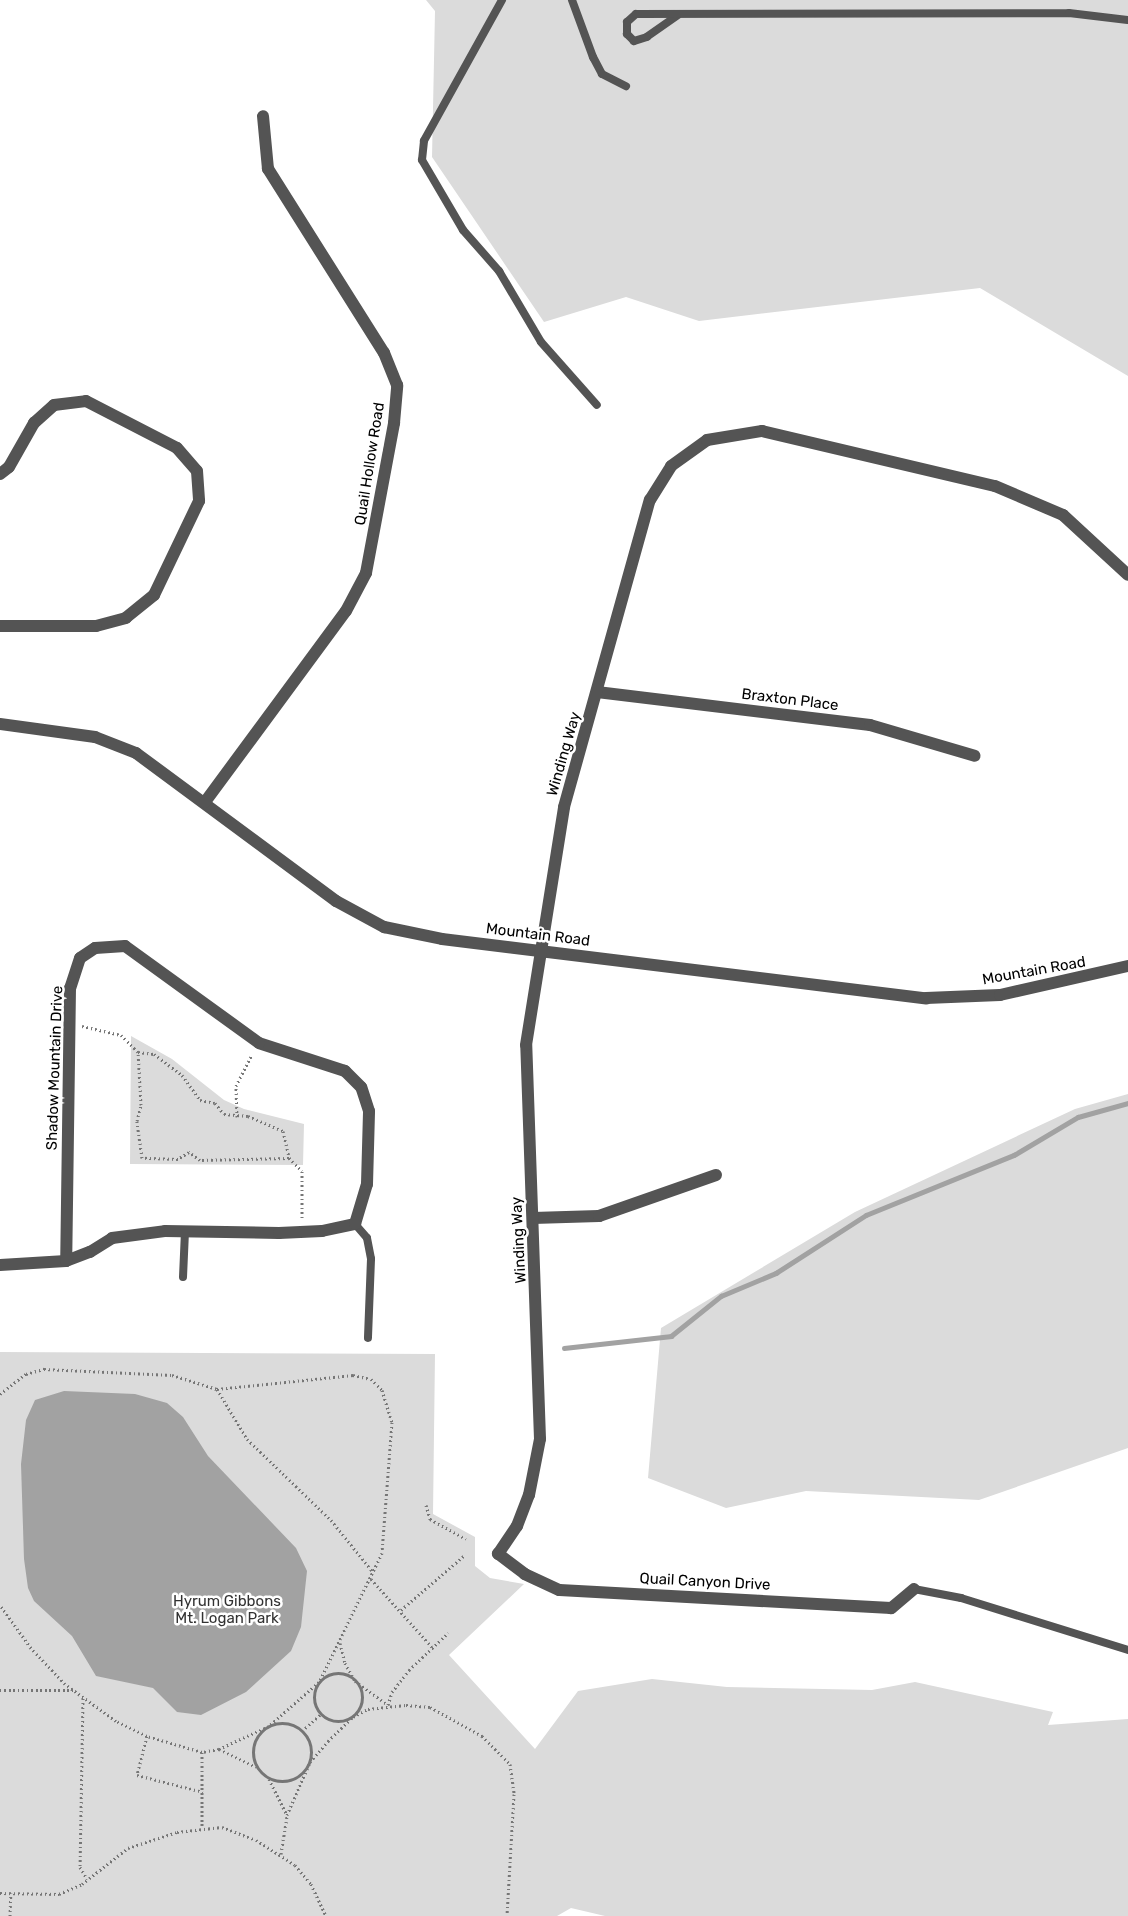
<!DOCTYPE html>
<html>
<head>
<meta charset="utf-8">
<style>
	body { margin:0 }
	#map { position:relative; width:1128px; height:1916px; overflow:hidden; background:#fff; font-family:Rubik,sans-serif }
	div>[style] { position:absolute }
	.green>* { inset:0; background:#dbdbdb }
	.water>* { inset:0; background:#a2a2a2 }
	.stream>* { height:4.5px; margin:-2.25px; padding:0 2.25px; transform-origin:2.25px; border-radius:2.25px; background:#a2a2a2 }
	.path>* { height:3px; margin-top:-1.5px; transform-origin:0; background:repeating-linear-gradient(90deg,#767676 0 1.5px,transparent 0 4.5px) }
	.path>.ring { margin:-1.5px; padding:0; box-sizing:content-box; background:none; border:3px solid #767676; border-radius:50% }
	.service>* { height:8px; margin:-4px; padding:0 4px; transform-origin:4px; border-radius:4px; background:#545454 }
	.minor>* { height:12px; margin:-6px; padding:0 6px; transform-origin:6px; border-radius:6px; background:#545454 }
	span { translate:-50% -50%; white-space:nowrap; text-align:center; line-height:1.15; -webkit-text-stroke:5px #fff; paint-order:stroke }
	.street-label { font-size:15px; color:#000 }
	.park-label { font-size:15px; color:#323232 }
</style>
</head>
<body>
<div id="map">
	<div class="green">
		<div style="clip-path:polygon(426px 0,1128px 0,1128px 376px,980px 288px,699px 321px,626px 297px,544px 322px,432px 157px,435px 11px)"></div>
		<div style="clip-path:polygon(131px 1036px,172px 1059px,224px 1100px,244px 1109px,304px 1124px,303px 1165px,130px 1164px)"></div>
		<div style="clip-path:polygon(1128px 1094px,1128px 1448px,979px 1500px,806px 1491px,726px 1508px,648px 1478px,661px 1328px,855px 1212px,1075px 1109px)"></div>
		<div style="clip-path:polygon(0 1352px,435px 1354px,433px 1514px,475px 1537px,475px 1566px,490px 1578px,524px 1584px,449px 1655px,535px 1749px,578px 1691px,652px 1679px,727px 1687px,872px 1690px,915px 1682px,1053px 1712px,1048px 1725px,1128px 1719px,1128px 1916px,605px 1916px,571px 1908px,557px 1916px,0 1916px)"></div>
	</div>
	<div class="water">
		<div style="clip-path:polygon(64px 1391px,135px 1394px,167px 1403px,183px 1417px,208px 1456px,296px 1548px,307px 1571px,301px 1627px,291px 1651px,246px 1692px,201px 1715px,177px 1712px,153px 1688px,96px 1676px,72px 1636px,34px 1601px,28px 1588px,24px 1559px,21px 1464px,26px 1420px,35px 1400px)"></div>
	</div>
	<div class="stream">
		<div style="left:564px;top:1348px;width:108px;rotate:-6.4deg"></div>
		<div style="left:671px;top:1336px;width:64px;rotate:-38.7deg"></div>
		<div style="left:721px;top:1296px;width:60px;rotate:-22.7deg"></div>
		<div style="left:776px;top:1273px;width:107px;rotate:-32.8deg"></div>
		<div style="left:866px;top:1215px;width:160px;rotate:-22.1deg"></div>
		<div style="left:1014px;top:1155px;width:74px;rotate:-30.7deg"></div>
		<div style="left:1078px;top:1117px;width:52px;rotate:-15.6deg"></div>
	</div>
	<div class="path">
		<div style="left:82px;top:1026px;width:40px;rotate:13deg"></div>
		<div style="left:121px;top:1035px;width:24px;rotate:45deg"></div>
		<div style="left:138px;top:1052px;width:16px;rotate:7deg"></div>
		<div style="left:154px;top:1054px;width:35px;rotate:37deg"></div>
		<div style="left:182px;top:1075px;width:31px;rotate:54deg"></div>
		<div style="left:200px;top:1100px;width:15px;rotate:11deg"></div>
		<div style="left:215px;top:1103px;width:14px;rotate:51deg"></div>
		<div style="left:224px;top:1114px;width:24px;rotate:5deg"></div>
		<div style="left:248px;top:1116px;width:38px;rotate:23deg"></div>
		<div style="left:283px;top:1131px;width:28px;rotate:77deg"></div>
		<div style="left:289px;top:1158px;width:89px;rotate:178.7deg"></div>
		<div style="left:200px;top:1160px;width:14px;rotate:-144deg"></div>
		<div style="left:189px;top:1152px;width:13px;rotate:148deg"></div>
		<div style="left:178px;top:1159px;width:36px;rotate:-178deg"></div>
		<div style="left:142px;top:1158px;width:37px;rotate:-98deg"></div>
		<div style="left:137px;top:1121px;width:16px;rotate:-76deg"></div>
		<div style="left:141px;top:1105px;width:53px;rotate:-93.2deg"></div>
		<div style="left:237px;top:1117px;width:31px;rotate:-92deg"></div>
		<div style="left:236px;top:1086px;width:35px;rotate:-63deg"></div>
		<div style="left:289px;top:1158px;width:18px;rotate:45deg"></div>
		<div style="left:302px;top:1171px;width:48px;rotate:90deg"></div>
		<div style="left:217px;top:1389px;width:58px;rotate:59deg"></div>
		<div style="left:247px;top:1439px;width:117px;rotate:44deg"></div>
		<div style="left:331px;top:1520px;width:67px;rotate:51.1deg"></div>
		<div style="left:0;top:1394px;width:33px;rotate:-38deg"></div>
		<div style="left:26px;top:1374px;width:19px;rotate:-16deg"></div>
		<div style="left:44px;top:1369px;width:128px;rotate:2.7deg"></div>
		<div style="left:172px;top:1375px;width:47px;rotate:17.3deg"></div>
		<div style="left:217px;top:1389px;width:137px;rotate:-5.9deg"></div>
		<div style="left:353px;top:1375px;width:18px;rotate:13deg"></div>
		<div style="left:371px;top:1379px;width:16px;rotate:45deg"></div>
		<div style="left:382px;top:1390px;width:34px;rotate:73deg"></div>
		<div style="left:392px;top:1422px;width:131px;rotate:94.4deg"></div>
		<div style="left:382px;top:1553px;width:144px;rotate:116deg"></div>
		<div style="left:319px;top:1682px;width:67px;rotate:138.7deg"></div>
		<div style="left:269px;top:1726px;width:55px;rotate:155.3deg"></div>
		<div style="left:219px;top:1749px;width:17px;rotate:170deg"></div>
		<div style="left:202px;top:1752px;width:57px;rotate:-163.8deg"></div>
		<div style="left:147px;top:1736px;width:34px;rotate:-154deg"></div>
		<div style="left:116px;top:1721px;width:63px;rotate:-144deg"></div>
		<div style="left:65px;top:1684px;width:50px;rotate:-133.4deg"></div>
		<div style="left:31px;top:1648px;width:53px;rotate:-125.8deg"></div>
		<div style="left:426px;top:1505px;width:15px;rotate:74deg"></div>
		<div style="left:430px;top:1519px;width:41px;rotate:29.1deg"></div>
		<div style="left:371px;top:1579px;width:91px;rotate:48.1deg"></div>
		<div style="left:401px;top:1610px;width:84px;rotate:-40.7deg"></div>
		<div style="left:340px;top:1643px;width:21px;rotate:76deg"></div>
		<div style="left:345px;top:1663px;width:21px;rotate:61deg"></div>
		<div style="left:355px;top:1681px;width:41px;rotate:36deg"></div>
		<div style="left:388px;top:1705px;width:14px;rotate:-73deg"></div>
		<div style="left:392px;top:1692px;width:28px;rotate:-52deg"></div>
		<div style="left:409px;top:1670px;width:54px;rotate:-43.5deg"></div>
		<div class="ring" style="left:314px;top:1673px;width:45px;height:45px"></div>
		<div style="left:0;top:1690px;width:73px"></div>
		<div style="left:83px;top:1698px;width:169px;rotate:91deg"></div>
		<div style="left:80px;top:1867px;width:14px;rotate:60deg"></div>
		<div class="ring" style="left:253px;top:1723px;width:55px;height:55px"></div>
		<div style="left:302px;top:1731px;width:25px;rotate:-42deg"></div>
		<div style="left:147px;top:1736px;width:40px;rotate:104.4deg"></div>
		<div style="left:137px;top:1775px;width:68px;rotate:14.4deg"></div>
		<div style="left:219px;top:1749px;width:41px;rotate:25.9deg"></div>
		<div style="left:202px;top:1752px;width:74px;rotate:90deg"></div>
		<div style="left:269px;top:1779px;width:40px;rotate:63.4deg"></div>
		<div style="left:281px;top:1854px;width:39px;rotate:-81deg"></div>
		<div style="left:287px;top:1815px;width:58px;rotate:-66.5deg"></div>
		<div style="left:310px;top:1762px;width:28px;rotate:-49deg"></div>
		<div style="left:328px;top:1741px;width:35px;rotate:-44deg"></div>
		<div style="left:353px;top:1717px;width:17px;rotate:-28deg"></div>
		<div style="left:368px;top:1709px;width:38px;rotate:-6deg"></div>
		<div style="left:406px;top:1705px;width:24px;rotate:5deg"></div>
		<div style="left:430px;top:1707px;width:60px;rotate:29.1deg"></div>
		<div style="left:482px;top:1736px;width:40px;rotate:45deg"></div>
		<div style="left:510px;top:1764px;width:30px;rotate:82deg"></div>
		<div style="left:514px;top:1794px;width:122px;rotate:93.3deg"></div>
		<div style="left:0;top:1893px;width:59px;rotate:1deg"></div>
		<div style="left:59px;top:1894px;width:25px;rotate:-23deg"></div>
		<div style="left:82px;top:1884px;width:58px;rotate:-38deg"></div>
		<div style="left:128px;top:1848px;width:52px;rotate:-18.1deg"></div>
		<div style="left:177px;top:1832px;width:45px;rotate:-6.3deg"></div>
		<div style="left:222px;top:1827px;width:36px;rotate:21deg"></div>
		<div style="left:256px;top:1840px;width:46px;rotate:32.7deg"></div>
		<div style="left:295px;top:1865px;width:25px;rotate:50deg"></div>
		<div style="left:311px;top:1884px;width:35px;rotate:65deg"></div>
		<div style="left:10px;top:1916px;width:23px;rotate:-88deg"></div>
	</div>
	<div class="service">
		<div style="left:502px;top:0;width:161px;rotate:119deg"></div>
		<div style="left:424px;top:141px;width:19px;rotate:96deg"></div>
		<div style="left:422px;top:160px;width:81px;rotate:59.6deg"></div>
		<div style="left:463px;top:230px;width:55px;rotate:48.7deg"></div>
		<div style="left:499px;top:271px;width:82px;rotate:59.4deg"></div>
		<div style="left:541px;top:342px;width:84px;rotate:48.4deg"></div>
		<div style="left:572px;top:0;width:61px;rotate:69.8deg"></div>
		<div style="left:593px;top:57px;width:19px;rotate:62deg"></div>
		<div style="left:602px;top:74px;width:27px;rotate:27deg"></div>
		<div style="left:678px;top:15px;width:38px;rotate:145deg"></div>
		<div style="left:647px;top:37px;width:14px;rotate:163deg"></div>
		<div style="left:634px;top:41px;width:10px;rotate:-135deg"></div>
		<div style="left:627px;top:34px;width:12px;rotate:-90deg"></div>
		<div style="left:627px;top:22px;width:12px;rotate:-42deg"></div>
		<div style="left:636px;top:14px;width:433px;rotate:-0.1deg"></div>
		<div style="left:1069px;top:13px;width:59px;rotate:6.8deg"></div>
		<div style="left:355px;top:1224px;width:18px;rotate:49deg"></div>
		<div style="left:367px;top:1238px;width:21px;rotate:79deg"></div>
		<div style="left:371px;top:1259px;width:79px;rotate:92.2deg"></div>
		<div style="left:183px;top:1277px;width:46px;rotate:-87.5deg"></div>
		<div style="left:914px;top:1589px;width:48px;rotate:10.8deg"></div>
		<div style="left:961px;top:1598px;width:175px;rotate:17.3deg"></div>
	</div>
	<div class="minor">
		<div style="left:0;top:474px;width:11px;rotate:-38deg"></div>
		<div style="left:9px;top:467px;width:51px;rotate:-60.4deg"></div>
		<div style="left:34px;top:423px;width:27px;rotate:-42deg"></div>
		<div style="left:54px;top:405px;width:32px;rotate:-7deg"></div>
		<div style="left:86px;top:401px;width:102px;rotate:27.3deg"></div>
		<div style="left:177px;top:448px;width:30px;rotate:49deg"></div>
		<div style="left:197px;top:471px;width:30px;rotate:86deg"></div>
		<div style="left:199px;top:501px;width:104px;rotate:115.6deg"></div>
		<div style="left:154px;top:595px;width:36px;rotate:141deg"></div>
		<div style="left:126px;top:618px;width:31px;rotate:165deg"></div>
		<div style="left:96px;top:626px;width:96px;rotate:180deg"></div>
		<div style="left:597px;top:692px;width:275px;rotate:6.9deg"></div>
		<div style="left:870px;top:725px;width:109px;rotate:16.4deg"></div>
		<div style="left:0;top:724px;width:96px;rotate:7.8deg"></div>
		<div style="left:95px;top:737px;width:44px;rotate:21.3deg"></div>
		<div style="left:136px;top:753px;width:249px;rotate:36.5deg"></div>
		<div style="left:336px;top:901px;width:55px;rotate:28.4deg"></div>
		<div style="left:384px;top:927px;width:59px;rotate:11.7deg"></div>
		<div style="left:442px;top:939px;width:488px;rotate:7deg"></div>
		<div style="left:926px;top:998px;width:74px;rotate:-2.3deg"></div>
		<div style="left:1000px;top:995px;width:131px;rotate:-12.8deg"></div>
		<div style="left:205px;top:802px;width:237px;rotate:-53.6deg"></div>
		<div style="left:346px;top:611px;width:43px;rotate:-62.2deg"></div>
		<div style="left:366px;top:573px;width:153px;rotate:-79.4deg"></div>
		<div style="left:394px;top:423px;width:38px;rotate:-85deg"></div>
		<div style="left:397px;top:385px;width:35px;rotate:-112deg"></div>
		<div style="left:384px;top:353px;width:218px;rotate:-122.2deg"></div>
		<div style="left:268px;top:169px;width:53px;rotate:-95.4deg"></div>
		<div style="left:533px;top:1218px;width:66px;rotate:-1.7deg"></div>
		<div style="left:599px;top:1216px;width:124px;rotate:-19.3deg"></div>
		<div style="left:0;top:1265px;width:66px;rotate:-3.5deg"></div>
		<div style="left:66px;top:1261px;width:26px;rotate:-21deg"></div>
		<div style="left:90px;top:1252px;width:26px;rotate:-32deg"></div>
		<div style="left:112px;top:1238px;width:53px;rotate:-7.5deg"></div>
		<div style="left:165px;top:1231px;width:114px;rotate:1deg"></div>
		<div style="left:279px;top:1233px;width:43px;rotate:-2.7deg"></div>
		<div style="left:322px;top:1231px;width:34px;rotate:-12deg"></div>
		<div style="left:355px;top:1224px;width:42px;rotate:-73.3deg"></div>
		<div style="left:367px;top:1184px;width:73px;rotate:-88.4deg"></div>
		<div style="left:369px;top:1111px;width:25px;rotate:-108deg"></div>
		<div style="left:361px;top:1087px;width:23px;rotate:-135deg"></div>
		<div style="left:345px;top:1071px;width:90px;rotate:-162deg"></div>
		<div style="left:259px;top:1043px;width:165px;rotate:-144.1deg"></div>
		<div style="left:125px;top:946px;width:30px;rotate:176deg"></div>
		<div style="left:95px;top:948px;width:18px;rotate:146deg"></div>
		<div style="left:80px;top:958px;width:32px;rotate:108deg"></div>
		<div style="left:70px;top:988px;width:273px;rotate:90.8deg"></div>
		<div style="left:914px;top:1589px;width:30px;rotate:140deg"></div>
		<div style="left:891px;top:1608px;width:332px;rotate:-176.9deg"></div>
		<div style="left:559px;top:1590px;width:38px;rotate:-155deg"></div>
		<div style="left:525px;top:1574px;width:34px;rotate:-143deg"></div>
		<div style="left:498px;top:1554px;width:34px;rotate:-56deg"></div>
		<div style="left:517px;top:1526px;width:33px;rotate:-69deg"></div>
		<div style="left:529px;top:1495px;width:57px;rotate:-78.9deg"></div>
		<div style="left:540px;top:1439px;width:394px;rotate:-92deg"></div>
		<div style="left:526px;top:1045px;width:241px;rotate:-80.9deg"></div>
		<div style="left:564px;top:807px;width:319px;rotate:-74.4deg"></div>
		<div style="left:650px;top:500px;width:40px;rotate:-58deg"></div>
		<div style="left:671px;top:466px;width:44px;rotate:-35.8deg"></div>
		<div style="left:707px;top:440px;width:56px;rotate:-9.3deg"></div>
		<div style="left:762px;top:431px;width:239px;rotate:13.3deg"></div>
		<div style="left:995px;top:486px;width:74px;rotate:23.1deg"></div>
		<div style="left:1063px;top:515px;width:88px;rotate:42.7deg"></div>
	</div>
	<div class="street-label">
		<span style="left:370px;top:464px;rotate:-81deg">Quail Hollow Road</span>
		<span style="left:790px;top:700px;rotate:7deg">Braxton Place</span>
		<span style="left:564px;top:754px;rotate:-74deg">Winding Way</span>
		<span style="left:538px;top:935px;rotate:7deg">Mountain Road</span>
		<span style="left:1034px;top:971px;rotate:-10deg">Mountain Road</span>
		<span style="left:55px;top:1068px;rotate:-88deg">Shadow Mountain Drive</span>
		<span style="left:519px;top:1240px;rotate:-93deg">Winding Way</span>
		<span style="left:705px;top:1582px;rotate:3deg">Quail Canyon Drive</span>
	</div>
	<div class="park-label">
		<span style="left:227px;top:1610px">Hyrum Gibbons<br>Mt. Logan Park</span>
	</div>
</div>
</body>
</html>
